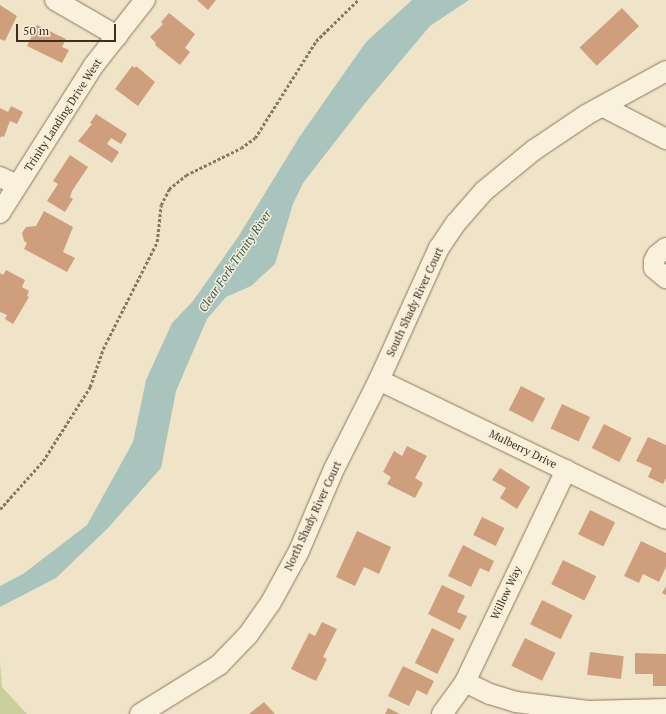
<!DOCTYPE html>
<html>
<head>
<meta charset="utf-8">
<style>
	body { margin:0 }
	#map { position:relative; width:666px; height:714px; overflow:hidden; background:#f0e4c8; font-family:"PT Serif",serif }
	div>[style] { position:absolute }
	.green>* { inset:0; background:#c9cf9b }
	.water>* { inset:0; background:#a9c4bc }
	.building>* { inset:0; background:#cf9f7d; transform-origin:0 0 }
	.path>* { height:2.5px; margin-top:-1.25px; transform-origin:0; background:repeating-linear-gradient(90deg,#8d765c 0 3px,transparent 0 5px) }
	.roads { filter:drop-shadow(0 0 1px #8d765c) drop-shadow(0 0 1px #8d765c) }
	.minor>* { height:20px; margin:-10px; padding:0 10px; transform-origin:10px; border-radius:10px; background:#faf1dc }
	span { translate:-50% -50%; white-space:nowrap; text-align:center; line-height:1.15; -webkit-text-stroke:3px #f7eed8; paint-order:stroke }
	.street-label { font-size:11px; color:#3d2e20 }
	.water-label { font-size:12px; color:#2f5d5a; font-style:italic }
	.scale { position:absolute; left:16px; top:24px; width:100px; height:18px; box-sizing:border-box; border:2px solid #3d2e20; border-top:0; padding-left:5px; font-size:12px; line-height:14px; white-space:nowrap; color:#3d2e20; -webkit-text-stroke:3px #f7eed8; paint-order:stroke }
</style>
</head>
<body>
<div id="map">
	<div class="green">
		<div style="clip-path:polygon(0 662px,2px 687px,27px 714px,0 714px)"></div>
	</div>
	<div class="water">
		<div style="clip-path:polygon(412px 0,469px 0,430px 26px,366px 102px,303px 183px,293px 204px,275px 264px,251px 286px,226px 297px,207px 319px,176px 391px,161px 468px,108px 528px,56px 578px,0 607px,0 586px,23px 574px,87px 525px,133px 442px,146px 380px,172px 323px,193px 301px,238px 237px,300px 136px,366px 42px)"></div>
	</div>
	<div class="building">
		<div style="clip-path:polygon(197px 0,216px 0,208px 10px)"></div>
		<div style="clip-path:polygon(0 5px,17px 16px,5px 41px,0 39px)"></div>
		<div style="left:622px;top:8px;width:25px;height:58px;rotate:47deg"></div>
		<div style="clip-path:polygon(169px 13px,195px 34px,185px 48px,190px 52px,180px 65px,155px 45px,156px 43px,150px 37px,163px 24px,161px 22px)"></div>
		<div style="clip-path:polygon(37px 25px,66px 39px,62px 47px,69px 50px,62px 63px,27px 46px)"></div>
		<div style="clip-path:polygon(132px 66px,135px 68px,136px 66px,155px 82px,138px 106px,115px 89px)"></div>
		<div style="clip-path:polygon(11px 106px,23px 112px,17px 124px,10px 121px,4px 137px,2px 136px,0 138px,0 108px,8px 112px)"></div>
		<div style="clip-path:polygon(96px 114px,127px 134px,121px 144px,111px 138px,107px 144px,119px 152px,112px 163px,78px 141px,92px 124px,90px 123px)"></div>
		<div style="clip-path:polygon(70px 155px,88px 167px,72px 191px,70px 197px,73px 199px,65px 212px,47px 201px,58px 184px,53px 181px)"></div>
		<div style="clip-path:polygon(44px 211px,73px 227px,63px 252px,75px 258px,67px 272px,24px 249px,27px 243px,24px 241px,22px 233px,26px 227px,36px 226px)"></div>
		<div style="clip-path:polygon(6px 270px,25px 280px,22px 287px,29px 291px,27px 296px,29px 297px,13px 324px,5px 319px,7px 315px,0 312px,0 273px,3px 275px)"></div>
		<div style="left:521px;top:386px;width:27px;height:27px;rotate:27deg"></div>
		<div style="left:562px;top:404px;width:31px;height:27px;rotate:25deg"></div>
		<div style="left:604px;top:424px;width:31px;height:27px;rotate:27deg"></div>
		<div style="clip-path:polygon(648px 437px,666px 445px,666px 478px,663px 484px,648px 477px,652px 468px,636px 461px)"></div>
		<div style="clip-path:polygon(407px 446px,427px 456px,415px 478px,423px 483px,415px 498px,387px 484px,391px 477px,383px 472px,394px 451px,402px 456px)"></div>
		<div style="clip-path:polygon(500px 468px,530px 487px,517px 509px,500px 498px,506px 488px,492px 480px)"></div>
		<div style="left:590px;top:510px;width:28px;height:27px;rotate:26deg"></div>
		<div style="left:482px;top:517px;width:25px;height:20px;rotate:26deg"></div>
		<div style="clip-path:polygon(357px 531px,391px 547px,379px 574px,364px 567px,355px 586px,336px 577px)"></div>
		<div style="clip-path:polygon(641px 541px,666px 553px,666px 567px,659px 582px,643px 574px,639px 583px,624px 576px)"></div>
		<div style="clip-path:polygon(463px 545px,494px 561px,489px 572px,480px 568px,471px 587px,448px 576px)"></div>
		<div style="left:563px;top:560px;width:37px;height:27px;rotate:26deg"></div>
		<div style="clip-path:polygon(442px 585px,465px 596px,457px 612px,467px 616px,460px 630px,428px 614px)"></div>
		<div style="clip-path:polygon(666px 586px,666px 595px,662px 593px)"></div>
		<div style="left:542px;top:600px;width:34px;height:27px;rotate:26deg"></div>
		<div style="clip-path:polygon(322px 622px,337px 629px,323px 657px,327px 659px,316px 681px,291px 669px,309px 633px,315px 636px)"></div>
		<div style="left:432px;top:628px;width:25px;height:39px;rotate:26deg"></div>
		<div style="left:525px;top:638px;width:34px;height:31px;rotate:26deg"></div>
		<div style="left:590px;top:652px;width:34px;height:23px;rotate:7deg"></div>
		<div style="clip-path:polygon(635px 653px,666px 654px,666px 686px,653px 686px,653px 674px,635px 674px)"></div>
		<div style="clip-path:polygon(403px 666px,434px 681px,427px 695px,417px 690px,409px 706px,388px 696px)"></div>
		<div style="clip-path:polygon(264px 702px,275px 714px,249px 714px)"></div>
		<div style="clip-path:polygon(388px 708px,400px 714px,385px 714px)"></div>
	</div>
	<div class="path">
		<div style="left:0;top:509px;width:64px;rotate:-48.1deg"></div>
		<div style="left:43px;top:461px;width:88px;rotate:-57.6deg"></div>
		<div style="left:90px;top:387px;width:40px;rotate:-71.1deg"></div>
		<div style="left:103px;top:349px;width:120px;rotate:-63.2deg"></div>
		<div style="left:157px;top:242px;width:37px;rotate:-84deg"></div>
		<div style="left:161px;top:205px;width:18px;rotate:-63deg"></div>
		<div style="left:169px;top:189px;width:22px;rotate:-39deg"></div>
		<div style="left:186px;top:175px;width:61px;rotate:-26.1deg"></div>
		<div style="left:241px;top:148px;width:17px;rotate:-36deg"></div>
		<div style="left:255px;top:138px;width:115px;rotate:-57.8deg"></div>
		<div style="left:316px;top:41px;width:59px;rotate:-44.3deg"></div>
	</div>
	<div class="roads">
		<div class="minor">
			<div style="left:55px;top:0;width:72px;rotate:30.1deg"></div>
			<div style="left:604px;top:107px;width:70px;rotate:27.3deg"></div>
			<div style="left:0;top:177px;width:19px;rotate:25deg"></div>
			<div style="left:0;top:213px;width:175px;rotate:-57.6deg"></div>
			<div style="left:94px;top:65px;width:83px;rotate:-51.9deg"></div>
			<div style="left:666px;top:248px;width:11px;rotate:142deg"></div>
			<div style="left:657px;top:255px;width:7px;rotate:117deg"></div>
			<div style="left:654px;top:261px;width:7px;rotate:90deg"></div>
			<div style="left:654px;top:268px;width:16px;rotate:40deg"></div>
			<div style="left:379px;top:380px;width:319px;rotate:25.8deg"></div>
			<div style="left:465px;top:682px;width:28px;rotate:26deg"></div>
			<div style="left:490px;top:694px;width:27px;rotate:17deg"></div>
			<div style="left:516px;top:702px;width:73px;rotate:7.1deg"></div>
			<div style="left:588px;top:711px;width:78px;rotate:-1.5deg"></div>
			<div style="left:140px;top:714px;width:93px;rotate:-31.8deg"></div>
			<div style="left:219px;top:665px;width:42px;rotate:-46deg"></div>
			<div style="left:248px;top:635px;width:38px;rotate:-55deg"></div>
			<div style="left:270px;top:604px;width:60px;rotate:-61.3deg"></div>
			<div style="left:299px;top:551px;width:89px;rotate:-66.9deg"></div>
			<div style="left:334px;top:469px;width:100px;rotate:-63.2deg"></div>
			<div style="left:379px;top:380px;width:145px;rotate:-65.6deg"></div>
			<div style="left:439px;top:248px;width:30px;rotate:-56deg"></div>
			<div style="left:456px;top:223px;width:43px;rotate:-48.8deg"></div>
			<div style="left:484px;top:191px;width:65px;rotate:-39.4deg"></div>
			<div style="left:534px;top:150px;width:63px;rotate:-33.9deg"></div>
			<div style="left:586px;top:115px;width:91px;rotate:-28.8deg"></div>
			<div style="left:442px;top:714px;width:39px;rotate:-54deg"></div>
			<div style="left:465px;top:682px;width:235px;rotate:-64.5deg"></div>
		</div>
	</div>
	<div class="street-label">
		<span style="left:63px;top:115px;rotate:-57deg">Trinity Landing Drive West</span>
		<span style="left:415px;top:302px;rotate:-65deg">South Shady River Court</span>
		<span style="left:523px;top:449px;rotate:26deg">Mulberry Drive</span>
		<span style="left:313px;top:516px;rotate:-65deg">North Shady River Court</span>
		<span style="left:506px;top:593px;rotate:-65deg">Willow Way</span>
	</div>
	<div class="water-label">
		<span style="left:235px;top:261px;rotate:-56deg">Clear Fork Trinity River</span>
	</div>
	<div class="scale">50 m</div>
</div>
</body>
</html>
